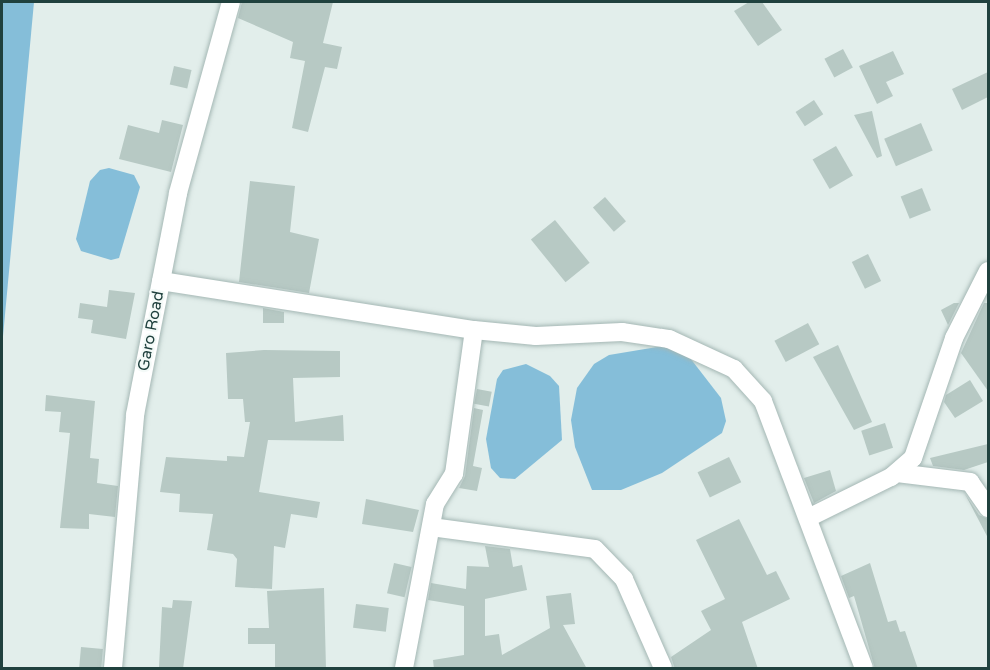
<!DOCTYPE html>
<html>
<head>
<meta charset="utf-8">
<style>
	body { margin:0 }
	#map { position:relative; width:990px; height:670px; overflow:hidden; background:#e2eeeb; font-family:"Varela Round",sans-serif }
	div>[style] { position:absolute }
	.water>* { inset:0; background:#85bed9 }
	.building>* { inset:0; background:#b7c9c4; transform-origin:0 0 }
	.roads { filter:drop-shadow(0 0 2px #a4b7b4) drop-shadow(0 0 2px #a4b7b4) }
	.street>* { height:18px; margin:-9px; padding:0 9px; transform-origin:9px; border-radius:9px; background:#fff }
	.secondary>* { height:18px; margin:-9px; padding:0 9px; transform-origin:9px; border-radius:9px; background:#fff }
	span { translate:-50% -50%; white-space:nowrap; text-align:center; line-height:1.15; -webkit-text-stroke:4.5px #f4faf8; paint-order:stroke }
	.street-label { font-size:16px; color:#20413e }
	.frame { position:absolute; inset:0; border:3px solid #20413e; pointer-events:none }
</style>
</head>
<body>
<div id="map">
	<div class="water">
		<div style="clip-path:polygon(2px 2px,34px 2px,2px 347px)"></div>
		<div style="clip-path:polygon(109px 168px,134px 175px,140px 187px,119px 258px,111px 260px,81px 251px,76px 239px,90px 181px,100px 170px)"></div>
		<div style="clip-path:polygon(663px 346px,687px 354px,721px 398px,726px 421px,722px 433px,662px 473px,621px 490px,592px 490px,575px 447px,571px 420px,577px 388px,594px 364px,609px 355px)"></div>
		<div style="clip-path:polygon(526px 364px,550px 376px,559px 386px,562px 440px,515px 479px,500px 478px,491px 468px,486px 439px,497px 379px,503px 370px)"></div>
	</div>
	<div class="building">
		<div style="clip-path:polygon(242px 2px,333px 2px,323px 43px,342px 47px,337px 69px,325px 67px,308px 132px,292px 128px,305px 61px,290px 58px,293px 42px,238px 18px)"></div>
		<div style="clip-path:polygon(749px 2px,762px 2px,782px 30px,758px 46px,734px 11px)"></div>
		<div style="left:843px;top:49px;width:21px;height:21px;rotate:62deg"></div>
		<div style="clip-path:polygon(893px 51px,904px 74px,886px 82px,893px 96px,877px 104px,859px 66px)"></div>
		<div style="left:174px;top:66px;width:18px;height:19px;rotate:13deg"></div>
		<div style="clip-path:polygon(988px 72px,988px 97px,962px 110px,952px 89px)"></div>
		<div style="left:814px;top:100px;width:17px;height:22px;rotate:57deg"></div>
		<div style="clip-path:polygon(872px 111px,882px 156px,877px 158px,854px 115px)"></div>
		<div style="clip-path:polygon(162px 120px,183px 125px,171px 172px,119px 159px,128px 125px,159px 133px)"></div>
		<div style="left:921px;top:123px;width:30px;height:40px;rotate:67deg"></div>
		<div style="left:836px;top:146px;width:34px;height:27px;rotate:60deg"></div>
		<div style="clip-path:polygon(250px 181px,295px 186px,290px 232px,319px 239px,309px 293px,239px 282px)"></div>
		<div style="left:922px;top:188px;width:24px;height:23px;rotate:68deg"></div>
		<div style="left:605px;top:197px;width:32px;height:16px;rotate:49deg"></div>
		<div style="left:555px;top:220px;width:55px;height:31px;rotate:51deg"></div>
		<div style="left:868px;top:254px;width:30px;height:18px;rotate:64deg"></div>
		<div style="clip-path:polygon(109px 290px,135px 293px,126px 339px,91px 333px,93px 320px,78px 318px,80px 303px,107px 307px)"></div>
		<div style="clip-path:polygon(954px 303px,959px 303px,948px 325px,941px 310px)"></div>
		<div style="clip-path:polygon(984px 303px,988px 303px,988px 391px,961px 353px)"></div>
		<div style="clip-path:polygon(263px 308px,284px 312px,284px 323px,263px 323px)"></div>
		<div style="left:808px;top:323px;width:24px;height:38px;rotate:62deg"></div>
		<div style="clip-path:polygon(838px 345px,872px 422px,854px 430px,813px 357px)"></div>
		<div style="clip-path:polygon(264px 350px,340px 351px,340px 377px,293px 378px,295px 422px,343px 415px,344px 441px,268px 440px,259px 492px,320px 502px,317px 518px,291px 514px,285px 548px,274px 546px,272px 589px,235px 587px,237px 559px,233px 554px,207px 550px,213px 514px,179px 512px,180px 494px,160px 492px,166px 457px,227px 461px,227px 456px,244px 457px,250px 422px,245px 422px,243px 399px,228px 399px,226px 353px)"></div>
		<div style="clip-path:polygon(970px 380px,983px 401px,955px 418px,944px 402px,946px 395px)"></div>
		<div style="left:477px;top:389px;width:15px;height:15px;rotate:11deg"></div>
		<div style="clip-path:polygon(46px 395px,95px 401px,90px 458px,99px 459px,97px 483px,118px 486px,115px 517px,89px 514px,89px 529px,60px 528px,70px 433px,59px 432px,61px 412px,45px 411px)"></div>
		<div style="clip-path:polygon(474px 408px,483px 410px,473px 466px,482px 468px,477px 491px,459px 488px,465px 476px)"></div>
		<div style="left:885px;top:423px;width:26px;height:25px;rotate:72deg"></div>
		<div style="clip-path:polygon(988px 444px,988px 462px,964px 470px,933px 466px,930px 458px)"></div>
		<div style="left:729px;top:457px;width:28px;height:35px;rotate:64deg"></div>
		<div style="clip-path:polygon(830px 470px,836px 491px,814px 503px,804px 478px)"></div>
		<div style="clip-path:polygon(965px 494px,979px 515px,988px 519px,988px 538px)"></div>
		<div style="clip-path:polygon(366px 499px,419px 510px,413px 532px,362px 524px)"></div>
		<div style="clip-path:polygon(739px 519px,767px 575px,776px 571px,790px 599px,742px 622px,758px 669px,675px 669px,671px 657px,711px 630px,701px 611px,725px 599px,696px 540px)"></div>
		<div style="clip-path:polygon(485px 546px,510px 549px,513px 567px,522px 565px,527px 590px,485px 599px,485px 636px,499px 634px,502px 655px,550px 628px,546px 596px,571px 593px,575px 624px,563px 625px,587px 669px,434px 669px,433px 660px,464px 655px,464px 606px,428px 600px,431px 583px,466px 589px,467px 566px,489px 567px)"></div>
		<div style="left:394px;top:563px;width:18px;height:31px;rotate:13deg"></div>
		<div style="clip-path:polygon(870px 563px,888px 622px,896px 620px,900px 632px,905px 631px,918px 669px,875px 669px,854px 596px,849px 598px,841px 576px)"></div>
		<div style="clip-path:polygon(324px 588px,326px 669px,275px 669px,275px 644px,248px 644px,248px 628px,269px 628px,267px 591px)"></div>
		<div style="clip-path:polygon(173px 600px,192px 601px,183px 669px,159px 667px,162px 607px,172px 608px)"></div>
		<div style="left:356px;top:604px;width:33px;height:24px;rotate:7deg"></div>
		<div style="left:81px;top:647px;width:22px;height:22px;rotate:5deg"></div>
	</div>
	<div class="roads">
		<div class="street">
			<div style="left:161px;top:281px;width:317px;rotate:8.9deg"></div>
			<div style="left:474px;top:330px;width:62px;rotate:5.5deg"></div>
			<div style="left:536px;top:336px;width:86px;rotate:-2.7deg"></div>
			<div style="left:622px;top:332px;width:48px;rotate:8.5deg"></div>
			<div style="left:669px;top:339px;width:72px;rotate:24.8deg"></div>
			<div style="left:734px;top:369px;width:43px;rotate:47.8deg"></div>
			<div style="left:763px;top:401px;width:285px;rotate:69.3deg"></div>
			<div style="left:897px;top:473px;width:74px;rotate:7deg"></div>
			<div style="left:970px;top:482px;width:32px;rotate:55deg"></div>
			<div style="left:808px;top:518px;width:93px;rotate:-26.3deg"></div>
			<div style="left:891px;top:477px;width:29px;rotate:-41deg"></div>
			<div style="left:913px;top:458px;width:127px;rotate:-71.1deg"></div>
			<div style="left:954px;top:338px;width:75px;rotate:-63.1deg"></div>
			<div style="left:431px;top:527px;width:165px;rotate:7.6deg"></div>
			<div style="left:595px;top:549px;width:42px;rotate:46deg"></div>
			<div style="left:624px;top:579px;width:97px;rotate:66.3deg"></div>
			<div style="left:404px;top:668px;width:167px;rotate:-79.3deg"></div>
			<div style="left:435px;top:504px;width:36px;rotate:-58deg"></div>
			<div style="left:454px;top:474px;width:145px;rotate:-82.1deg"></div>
		</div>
		<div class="secondary">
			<div style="left:113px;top:668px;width:254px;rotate:-85deg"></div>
			<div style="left:135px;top:415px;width:226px;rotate:-79deg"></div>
			<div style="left:178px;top:193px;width:198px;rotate:-74.5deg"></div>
		</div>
	</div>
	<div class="street-label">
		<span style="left:151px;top:331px;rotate:-79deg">Garo Road</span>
	</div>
	<div class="frame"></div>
</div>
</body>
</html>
